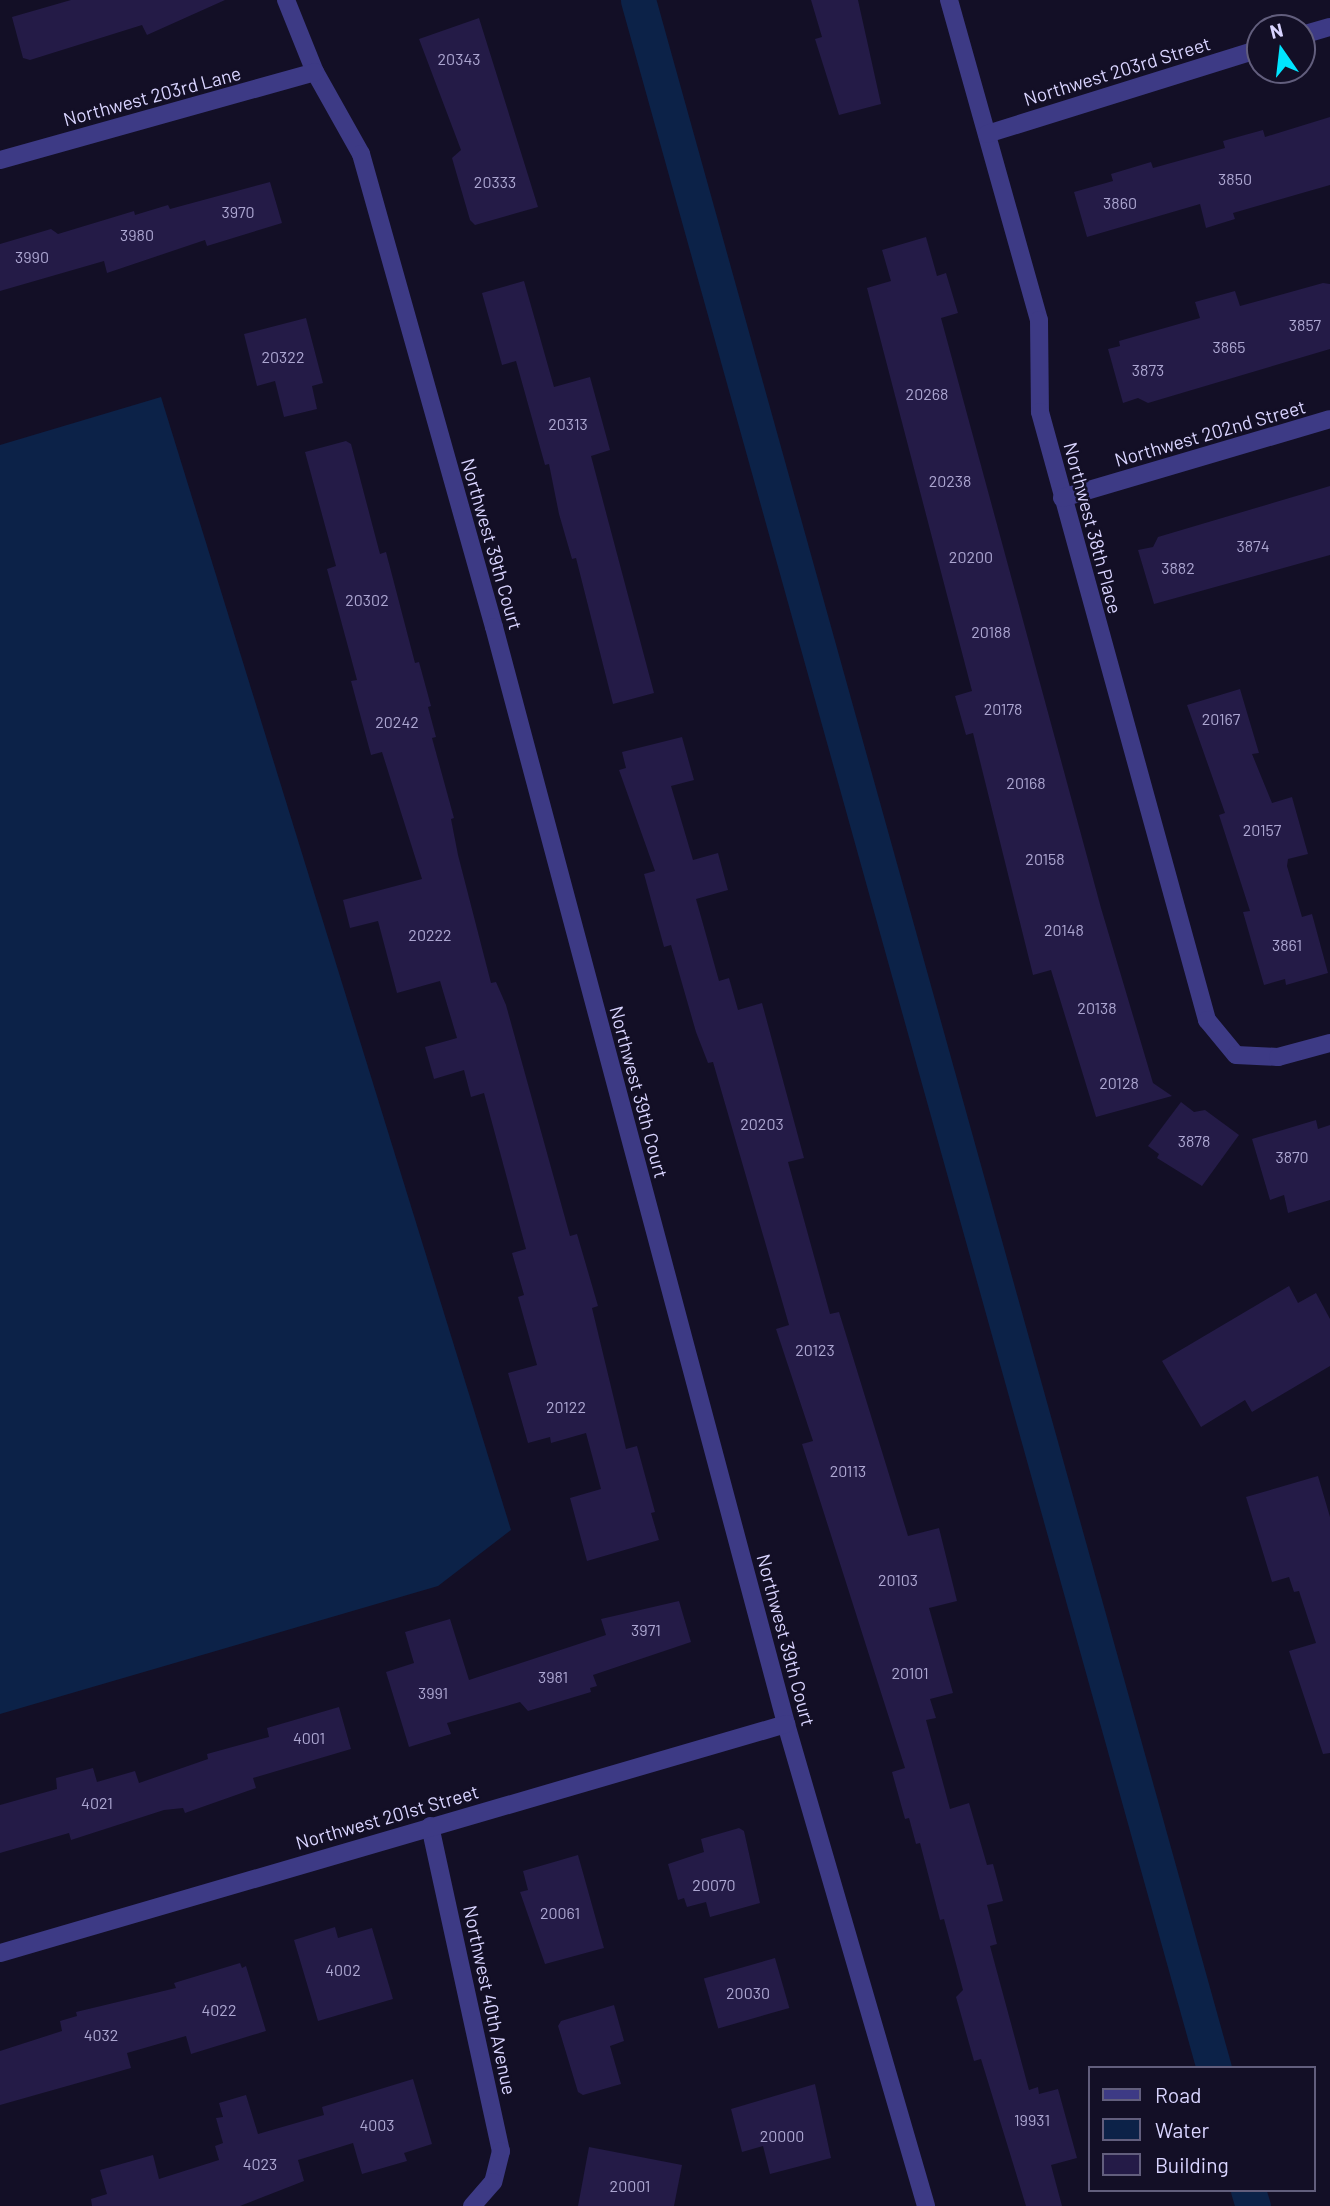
<!DOCTYPE html>
<html>
<head>
<meta charset="utf-8">
<style>
	body { margin:0 }
	#map { position:relative; width:1330px; height:2206px; overflow:hidden; background:#130f26; font-family:Barlow,sans-serif }
	div>[style] { position:absolute }
	.water>* { inset:0; background:#0c2248 }
	.canal>* { height:35px; margin:-17.5px; padding:0 17.5px; transform-origin:17.5px; border-radius:17.5px; background:#0c2248 }
	.building>* { inset:0; background:#241b47; transform-origin:0 0 }
	.street>* { height:18px; margin:-9px; padding:0 9px; transform-origin:9px; border-radius:9px; background:#3d3a85 }
	span { translate:-50% -50%; white-space:nowrap; text-align:center; line-height:1.15; -webkit-text-stroke:5px #130f26; paint-order:stroke }
	.number-label { font-size:16px; color:#aca6d1 }
	.number-label span { -webkit-text-stroke-width:0 }
	.street-label { font-size:19px; color:#d9d4ff }
	.legend { position:absolute; left:1088px; top:2066px; width:228px; height:126px; box-sizing:border-box; background:#130f26; border:2px solid #625e7d; margin:0; padding:9px 12px; list-style:none; font-size:21px; color:#d9d4ff }
	.legend li { display:flex; align-items:center; gap:14px; height:35px }
	.legend b { width:35px; border:2px solid #625e7d }
	.north { position:absolute; left:1246px; top:14px; width:70px; height:70px; box-sizing:border-box; background:#130f26; border:2px solid #625e7d; border-radius:50%; rotate:346deg; font-size:19px; font-weight:700; line-height:28px; text-align:center; color:#d9d4ff }
	.north::after { content:''; display:block; margin:auto; width:24px; height:32px; background:#00e5ff; clip-path:polygon(50% 0,100% 100%,50% 72%,0 100%) }
</style>
</head>
<body>
<div id="map">
	<div class="water">
		<div style="clip-path:polygon(161px 397px,511px 1530px,438px 1586px,0 1714px,0 445px)"></div>
	</div>
	<div class="canal">
		<div style="left:638px;top:0;width:2147px;rotate:74.44deg"></div>
		<div style="left:1248px;top:2190px;width:17px;rotate:73deg"></div>
	</div>
	<div class="building">
		<div style="clip-path:polygon(71px 0,225px 0,147px 35px,142px 25px,30px 60px,23px 58px,12px 17px)"></div>
		<div style="clip-path:polygon(811px 0,858px 0,881px 104px,839px 115px,815px 39px,822px 37px)"></div>
		<div style="clip-path:polygon(479px 18px,538px 207px,475px 225px,470px 220px,452px 158px,461px 150px,419px 39px)"></div>
		<div style="clip-path:polygon(1330px 117px,1330px 185px,1233px 213px,1235px 219px,1206px 228px,1200px 204px,1087px 237px,1074px 192px,1113px 181px,1111px 174px,1151px 162px,1153px 168px,1225px 148px,1223px 141px,1263px 130px,1265px 137px)"></div>
		<div style="clip-path:polygon(270px 182px,282px 223px,207px 246px,205px 240px,107px 273px,104px 261px,0 291px,0 244px,51px 229px,58px 234px,134px 211px,135px 215px,168px 205px,170px 209px)"></div>
		<div style="clip-path:polygon(926px 237px,937px 276px,946px 273px,958px 313px,941px 318px,1101px 908px,1153px 1083px,1172px 1096px,1096px 1117px,1051px 970px,1033px 975px,973px 733px,966px 735px,955px 696px,972px 691px,867px 288px,891px 281px,882px 250px)"></div>
		<div style="clip-path:polygon(524px 281px,554px 387px,590px 377px,610px 450px,591px 456px,654px 693px,613px 704px,576px 558px,572px 559px,559px 514px,549px 464px,545px 465px,516px 361px,502px 365px,482px 293px)"></div>
		<div style="clip-path:polygon(1323px 283px,1330px 284px,1330px 349px,1148px 403px,1138px 398px,1123px 403px,1108px 349px,1120px 346px,1119px 341px,1200px 318px,1195px 302px,1235px 291px,1240px 306px)"></div>
		<div style="clip-path:polygon(306px 318px,323px 383px,312px 386px,317px 409px,284px 417px,275px 381px,257px 386px,244px 334px)"></div>
		<div style="clip-path:polygon(346px 441px,351px 444px,380px 554px,386px 552px,415px 663px,419px 662px,431px 706px,428px 707px,436px 737px,432px 738px,454px 818px,451px 819px,458px 855px,491px 983px,496px 982px,506px 1005px,570px 1236px,577px 1234px,598px 1306px,592px 1308px,626px 1449px,637px 1446px,655px 1512px,651px 1513px,659px 1540px,587px 1561px,570px 1498px,601px 1489px,586px 1433px,551px 1443px,550px 1437px,528px 1443px,508px 1373px,537px 1365px,518px 1297px,524px 1295px,512px 1253px,526px 1249px,484px 1093px,471px 1097px,464px 1070px,434px 1079px,425px 1047px,457px 1038px,440px 981px,397px 993px,378px 921px,350px 928px,343px 900px,422px 879px,382px 752px,371px 755px,351px 681px,357px 680px,327px 569px,336px 566px,305px 452px)"></div>
		<div style="clip-path:polygon(1330px 486px,1330px 555px,1154px 604px,1138px 550px,1153px 547px,1158px 537px)"></div>
		<div style="clip-path:polygon(1240px 689px,1259px 753px,1252px 754px,1272px 803px,1292px 797px,1308px 854px,1288px 859px,1287px 866px,1302px 917px,1312px 914px,1328px 973px,1286px 985px,1285px 979px,1264px 985px,1243px 912px,1250px 911px,1219px 815px,1225px 813px,1187px 705px)"></div>
		<div style="clip-path:polygon(682px 737px,694px 780px,671px 786px,693px 860px,718px 853px,728px 890px,696px 899px,719px 981px,729px 978px,738px 1010px,762px 1003px,804px 1158px,788px 1162px,830px 1314px,839px 1312px,908px 1536px,939px 1528px,957px 1601px,929px 1608px,953px 1693px,930px 1699px,936px 1718px,926px 1720px,950px 1809px,969px 1803px,987px 1865px,993px 1864px,1003px 1901px,987px 1905px,997px 1944px,990px 1946px,1029px 2090px,1038px 2087px,1039px 2094px,1058px 2089px,1077px 2158px,1051px 2165px,1062px 2206px,1026px 2206px,981px 2059px,974px 2061px,956px 1997px,963px 1990px,944px 1919px,940px 1920px,920px 1843px,916px 1844px,909px 1818px,905px 1819px,892px 1772px,905px 1768px,802px 1444px,813px 1441px,776px 1329px,789px 1325px,713px 1062px,708px 1063px,696px 1032px,671px 945px,664px 947px,644px 874px,655px 871px,619px 770px,626px 768px,622px 752px)"></div>
		<div style="clip-path:polygon(1181px 1102px,1194px 1112px,1205px 1110px,1239px 1135px,1202px 1186px,1157px 1158px,1159px 1154px,1148px 1146px)"></div>
		<div style="clip-path:polygon(1316px 1120px,1318px 1129px,1330px 1125px,1330px 1200px,1288px 1213px,1284px 1195px,1270px 1200px,1252px 1139px)"></div>
		<div style="clip-path:polygon(1289px 1286px,1298px 1303px,1316px 1293px,1330px 1319px,1330px 1366px,1252px 1412px,1245px 1400px,1201px 1427px,1162px 1361px)"></div>
		<div style="clip-path:polygon(1318px 1476px,1330px 1517px,1330px 1753px,1323px 1754px,1289px 1651px,1316px 1643px,1299px 1591px,1294px 1592px,1289px 1577px,1272px 1582px,1246px 1497px)"></div>
		<div style="clip-path:polygon(679px 1601px,691px 1642px,593px 1675px,597px 1686px,590px 1688px,591px 1692px,528px 1711px,520px 1702px,447px 1723px,451px 1734px,409px 1747px,386px 1672px,414px 1663px,405px 1632px,450px 1619px,469px 1680px,606px 1635px,601px 1619px)"></div>
		<div style="clip-path:polygon(339px 1707px,351px 1749px,253px 1778px,256px 1788px,185px 1813px,183px 1808px,164px 1810px,71px 1840px,69px 1833px,0 1853px,0 1805px,57px 1789px,56px 1778px,93px 1768px,97px 1782px,135px 1771px,139px 1783px,208px 1759px,207px 1754px,269px 1737px,267px 1728px)"></div>
		<div style="clip-path:polygon(739px 1828px,744px 1831px,760px 1903px,710px 1917px,706px 1902px,687px 1907px,684px 1898px,678px 1900px,668px 1864px,704px 1852px,701px 1839px)"></div>
		<div style="clip-path:polygon(578px 1855px,604px 1948px,545px 1964px,520px 1892px,528px 1890px,523px 1871px)"></div>
		<div style="clip-path:polygon(335px 1927px,338px 1938px,372px 1928px,393px 1999px,318px 2021px,294px 1940px)"></div>
		<div style="left:775px;top:1958px;width:52px;height:74px;rotate:74deg"></div>
		<div style="clip-path:polygon(240px 1963px,242px 1968px,246px 1966px,266px 2031px,191px 2054px,186px 2036px,127px 2053px,131px 2068px,0 2105px,0 2051px,62px 2031px,60px 2021px,77px 2016px,76px 2012px,176px 1988px,174px 1983px)"></div>
		<div style="clip-path:polygon(614px 2005px,624px 2041px,610px 2046px,621px 2084px,583px 2095px,578px 2092px,558px 2026px,561px 2021px)"></div>
		<div style="clip-path:polygon(413px 2079px,432px 2144px,404px 2153px,407px 2161px,362px 2174px,353px 2143px,298px 2160px,304px 2181px,240px 2206px,92px 2206px,91px 2199px,107px 2194px,100px 2170px,153px 2155px,159px 2179px,219px 2160px,215px 2146px,223px 2143px,216px 2118px,223px 2117px,219px 2103px,246px 2095px,258px 2134px,324px 2115px,322px 2107px)"></div>
		<div style="clip-path:polygon(815px 2084px,831px 2158px,770px 2174px,763px 2146px,742px 2152px,731px 2109px)"></div>
		<div style="clip-path:polygon(589px 2147px,682px 2165px,674px 2206px,578px 2206px)"></div>
	</div>
	<div class="street">
		<div style="left:286px;top:0;width:78px;rotate:68.1deg"></div>
		<div style="left:315px;top:72px;width:94px;rotate:60.7deg"></div>
		<div style="left:361px;top:154px;width:491px;rotate:74.3deg"></div>
		<div style="left:494px;top:627px;width:1135px;rotate:75.09deg"></div>
		<div style="left:786px;top:1724px;width:502px;rotate:73.8deg"></div>
		<div style="left:949px;top:0;width:332px;rotate:74.3deg"></div>
		<div style="left:1039px;top:320px;width:92px;rotate:89.4deg"></div>
		<div style="left:1040px;top:412px;width:631px;rotate:74.64deg"></div>
		<div style="left:1207px;top:1020px;width:45px;rotate:50.4deg"></div>
		<div style="left:1236px;top:1055px;width:42px;rotate:2.7deg"></div>
		<div style="left:1278px;top:1057px;width:54px;rotate:-15.1deg"></div>
		<div style="left:1302px;top:35px;width:29px;rotate:-16deg"></div>
		<div style="left:987px;top:134px;width:286px;rotate:-17.3deg"></div>
		<div style="left:0;top:160px;width:327px;rotate:-15.6deg"></div>
		<div style="left:1062px;top:498px;width:279px;rotate:-16.4deg"></div>
		<div style="left:430px;top:1826px;width:333px;rotate:77.7deg"></div>
		<div style="left:501px;top:2151px;width:32px;rotate:104deg"></div>
		<div style="left:493px;top:2182px;width:32px;rotate:131deg"></div>
		<div style="left:0;top:1953px;width:819px;rotate:-16.24deg"></div>
	</div>
	<div class="number-label">
		<span style="left:459px;top:59px">20343</span>
		<span style="left:1235px;top:179px">3850</span>
		<span style="left:495px;top:182px">20333</span>
		<span style="left:1120px;top:203px">3860</span>
		<span style="left:238px;top:212px">3970</span>
		<span style="left:137px;top:235px">3980</span>
		<span style="left:32px;top:257px">3990</span>
		<span style="left:1305px;top:325px">3857</span>
		<span style="left:1229px;top:347px">3865</span>
		<span style="left:283px;top:357px">20322</span>
		<span style="left:1148px;top:370px">3873</span>
		<span style="left:927px;top:394px">20268</span>
		<span style="left:568px;top:424px">20313</span>
		<span style="left:950px;top:481px">20238</span>
		<span style="left:1253px;top:546px">3874</span>
		<span style="left:971px;top:557px">20200</span>
		<span style="left:1178px;top:568px">3882</span>
		<span style="left:367px;top:600px">20302</span>
		<span style="left:991px;top:632px">20188</span>
		<span style="left:1003px;top:709px">20178</span>
		<span style="left:1221px;top:719px">20167</span>
		<span style="left:397px;top:722px">20242</span>
		<span style="left:1026px;top:783px">20168</span>
		<span style="left:1262px;top:830px">20157</span>
		<span style="left:1045px;top:859px">20158</span>
		<span style="left:1064px;top:930px">20148</span>
		<span style="left:430px;top:935px">20222</span>
		<span style="left:1287px;top:945px">3861</span>
		<span style="left:1097px;top:1008px">20138</span>
		<span style="left:1119px;top:1083px">20128</span>
		<span style="left:762px;top:1124px">20203</span>
		<span style="left:1194px;top:1141px">3878</span>
		<span style="left:1292px;top:1157px">3870</span>
		<span style="left:815px;top:1350px">20123</span>
		<span style="left:566px;top:1407px">20122</span>
		<span style="left:848px;top:1471px">20113</span>
		<span style="left:898px;top:1580px">20103</span>
		<span style="left:646px;top:1630px">3971</span>
		<span style="left:910px;top:1673px">20101</span>
		<span style="left:553px;top:1677px">3981</span>
		<span style="left:433px;top:1693px">3991</span>
		<span style="left:309px;top:1738px">4001</span>
		<span style="left:97px;top:1803px">4021</span>
		<span style="left:714px;top:1885px">20070</span>
		<span style="left:560px;top:1913px">20061</span>
		<span style="left:343px;top:1970px">4002</span>
		<span style="left:748px;top:1993px">20030</span>
		<span style="left:219px;top:2010px">4022</span>
		<span style="left:101px;top:2035px">4032</span>
		<span style="left:1032px;top:2120px">19931</span>
		<span style="left:377px;top:2125px">4003</span>
		<span style="left:782px;top:2136px">20000</span>
		<span style="left:260px;top:2164px">4023</span>
		<span style="left:630px;top:2186px">20001</span>
	</div>
	<div class="street-label">
		<span style="left:1117px;top:71px;rotate:-17deg">Northwest 203rd Street</span>
		<span style="left:152px;top:96px;rotate:-15deg">Northwest 203rd Lane</span>
		<span style="left:1210px;top:433px;rotate:-16deg">Northwest 202nd Street</span>
		<span style="left:1093px;top:528px;rotate:75deg">Northwest 38th Place</span>
		<span style="left:492px;top:544px;rotate:74deg">Northwest 39th Court</span>
		<span style="left:639px;top:1092px;rotate:75deg">Northwest 39th Court</span>
		<span style="left:786px;top:1640px;rotate:75deg">Northwest 39th Court</span>
		<span style="left:387px;top:1817px;rotate:-16deg">Northwest 201st Street</span>
		<span style="left:490px;top:2000px;rotate:78deg">Northwest 40th Avenue</span>
	</div>
	<ul class="legend">
	<li><b style="height:9px;background:#3d3a85"></b>Road</li>
	<li><b style="height:19px;background:#0c2248"></b>Water</li>
	<li><b style="height:19px;background:#241b47"></b>Building</li>
	</ul>
	<div class="north">N</div>
</div>
</body>
</html>
